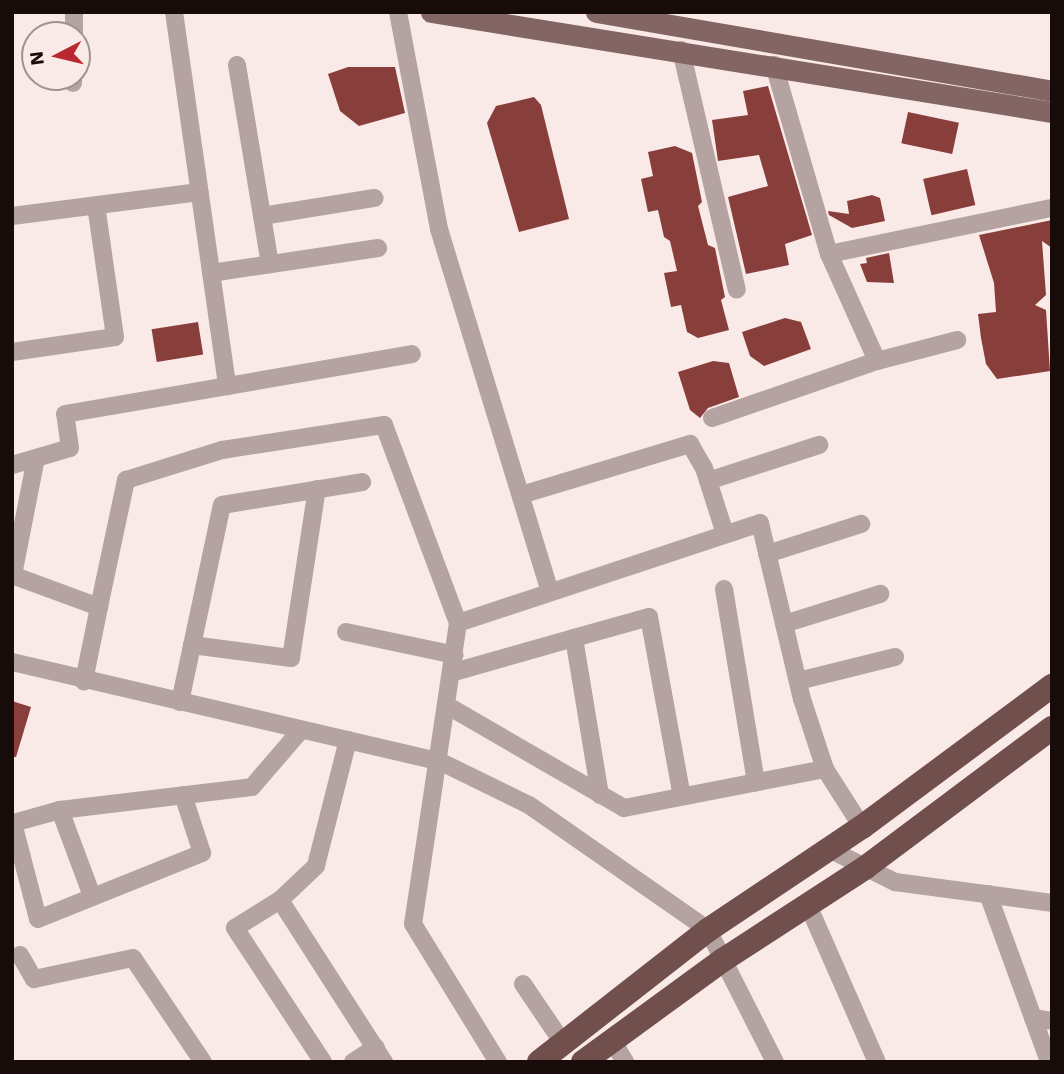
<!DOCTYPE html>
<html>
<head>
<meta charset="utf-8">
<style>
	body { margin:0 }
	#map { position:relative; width:1064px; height:1074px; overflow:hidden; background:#f9e9e7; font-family:"Work Sans",sans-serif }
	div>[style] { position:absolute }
	.building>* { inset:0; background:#883e3b; transform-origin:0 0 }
	.minor>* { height:18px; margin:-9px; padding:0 9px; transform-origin:9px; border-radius:9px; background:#b4a3a1 }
	.major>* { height:21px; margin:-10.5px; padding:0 10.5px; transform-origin:10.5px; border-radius:10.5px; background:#836563 }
	.highway>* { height:24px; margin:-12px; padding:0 12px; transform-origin:12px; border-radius:12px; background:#704f4d }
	span { translate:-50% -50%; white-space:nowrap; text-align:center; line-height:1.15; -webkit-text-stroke:7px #f9e9e7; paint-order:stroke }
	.frame { position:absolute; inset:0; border:14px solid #180c0b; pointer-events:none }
	.north { position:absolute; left:21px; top:21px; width:70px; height:70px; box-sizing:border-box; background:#f9e9e7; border:2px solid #9f918f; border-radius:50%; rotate:263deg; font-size:19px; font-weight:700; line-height:28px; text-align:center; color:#180c0b }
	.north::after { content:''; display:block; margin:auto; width:24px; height:32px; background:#b92830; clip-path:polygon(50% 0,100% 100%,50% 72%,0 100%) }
</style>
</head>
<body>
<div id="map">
	<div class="building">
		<div style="clip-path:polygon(348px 67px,395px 67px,405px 113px,359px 126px,340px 111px,328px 74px)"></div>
		<div style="clip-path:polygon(768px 86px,812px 235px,785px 244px,789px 265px,746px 274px,728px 197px,768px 186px,759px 155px,718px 161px,712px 120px,748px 115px,743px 91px)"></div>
		<div style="clip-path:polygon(534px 97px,541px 105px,569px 219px,519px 232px,487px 123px,496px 106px)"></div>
		<div style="left:908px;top:112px;width:52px;height:32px;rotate:12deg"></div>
		<div style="clip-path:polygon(675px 146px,692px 153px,702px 202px,698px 206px,708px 245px,715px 248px,725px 297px,721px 300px,729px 330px,698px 338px,687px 332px,681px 305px,671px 307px,664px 273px,677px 271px,670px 241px,664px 237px,658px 210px,648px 212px,641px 179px,653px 176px,648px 152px)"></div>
		<div style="left:967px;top:169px;width:37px;height:45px;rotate:77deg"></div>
		<div style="clip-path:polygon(872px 195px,880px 198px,885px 221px,852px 228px,829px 215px,828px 211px,849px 214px,847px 201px)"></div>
		<div style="clip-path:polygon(1052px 220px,1052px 248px,1042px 241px,1046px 295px,1035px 305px,1046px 310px,1050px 371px,997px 379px,986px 364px,981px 338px,978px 314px,996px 312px,994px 283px,979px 235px)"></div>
		<div style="clip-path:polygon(889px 253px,894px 283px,867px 282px,860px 264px,867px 263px,866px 258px)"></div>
		<div style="clip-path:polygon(785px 318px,801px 322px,811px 349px,764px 366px,750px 356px,742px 332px)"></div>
		<div style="left:198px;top:322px;width:33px;height:47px;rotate:81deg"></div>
		<div style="clip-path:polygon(713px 361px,729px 363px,739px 397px,708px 408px,700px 418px,690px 410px,678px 372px)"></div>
		<div style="clip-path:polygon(12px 701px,31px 707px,16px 757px,12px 757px)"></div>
	</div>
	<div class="minor">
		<div style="left:174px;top:12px;width:378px;rotate:81.9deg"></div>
		<div style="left:398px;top:12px;width:221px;rotate:79.3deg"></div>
		<div style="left:439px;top:229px;width:379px;rotate:73deg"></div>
		<div style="left:74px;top:35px;width:23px;rotate:-90deg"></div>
		<div style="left:681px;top:50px;width:246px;rotate:76.9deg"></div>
		<div style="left:237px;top:65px;width:202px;rotate:80.6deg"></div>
		<div style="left:774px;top:65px;width:197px;rotate:73.8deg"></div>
		<div style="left:829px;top:254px;width:117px;rotate:65.8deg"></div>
		<div style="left:877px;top:361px;width:83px;rotate:-14.7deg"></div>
		<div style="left:73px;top:83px;width:6px;rotate:-90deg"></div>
		<div style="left:12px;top:216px;width:189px;rotate:-7.3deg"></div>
		<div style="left:262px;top:216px;width:114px;rotate:-9.1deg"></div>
		<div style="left:829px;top:254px;width:228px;rotate:-11.7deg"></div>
		<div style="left:211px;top:273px;width:169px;rotate:-8.5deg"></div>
		<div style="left:12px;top:352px;width:104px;rotate:-8.3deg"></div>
		<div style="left:115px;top:337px;width:133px;rotate:-98.2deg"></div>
		<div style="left:712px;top:418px;width:175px;rotate:-19.1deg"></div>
		<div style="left:12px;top:465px;width:60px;rotate:-16.3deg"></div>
		<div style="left:70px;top:448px;width:34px;rotate:-98deg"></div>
		<div style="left:65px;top:414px;width:352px;rotate:-9.8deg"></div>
		<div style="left:708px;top:481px;width:117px;rotate:-18deg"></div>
		<div style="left:521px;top:495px;width:177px;rotate:-16.8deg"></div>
		<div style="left:690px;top:444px;width:28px;rotate:60deg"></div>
		<div style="left:704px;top:468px;width:69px;rotate:72.3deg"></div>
		<div style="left:767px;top:554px;width:99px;rotate:-17.7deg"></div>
		<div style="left:12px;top:575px;width:93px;rotate:20.2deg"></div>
		<div style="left:99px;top:607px;width:76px;rotate:101.5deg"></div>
		<div style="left:13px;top:575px;width:119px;rotate:-78.9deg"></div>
		<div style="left:724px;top:589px;width:196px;rotate:80.6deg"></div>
		<div style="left:99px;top:607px;width:130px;rotate:-78deg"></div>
		<div style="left:126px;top:480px;width:101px;rotate:-17.4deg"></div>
		<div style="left:222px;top:450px;width:164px;rotate:-8.8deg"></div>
		<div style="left:384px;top:425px;width:211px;rotate:69.5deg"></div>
		<div style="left:458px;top:623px;width:304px;rotate:98.5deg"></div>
		<div style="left:413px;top:924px;width:162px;rotate:58.4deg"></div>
		<div style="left:458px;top:623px;width:318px;rotate:-18.3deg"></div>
		<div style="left:760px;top:523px;width:181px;rotate:76.6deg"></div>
		<div style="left:802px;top:699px;width:74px;rotate:71.8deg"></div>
		<div style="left:784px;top:624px;width:101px;rotate:-17.4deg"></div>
		<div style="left:346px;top:632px;width:111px;rotate:11.9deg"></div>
		<div style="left:192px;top:645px;width:100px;rotate:7.5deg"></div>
		<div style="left:291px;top:658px;width:171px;rotate:-81.3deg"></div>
		<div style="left:12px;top:662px;width:438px;rotate:13.1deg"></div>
		<div style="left:439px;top:761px;width:100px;rotate:26.1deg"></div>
		<div style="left:529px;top:805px;width:218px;rotate:34.9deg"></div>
		<div style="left:708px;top:930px;width:148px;rotate:63.1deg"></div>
		<div style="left:454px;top:672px;width:125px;rotate:-15.8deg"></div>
		<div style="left:798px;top:681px;width:100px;rotate:-13.9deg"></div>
		<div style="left:180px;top:702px;width:201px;rotate:-78deg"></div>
		<div style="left:222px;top:505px;width:142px;rotate:-9.3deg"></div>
		<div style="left:448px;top:706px;width:203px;rotate:30.1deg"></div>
		<div style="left:624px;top:808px;width:205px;rotate:-11deg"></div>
		<div style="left:825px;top:769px;width:69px;rotate:57.5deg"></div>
		<div style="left:348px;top:740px;width:130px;rotate:104.3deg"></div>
		<div style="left:316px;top:866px;width:50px;rotate:136.6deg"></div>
		<div style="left:280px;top:900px;width:193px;rotate:57.3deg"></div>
		<div style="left:600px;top:795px;width:159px;rotate:-99.4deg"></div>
		<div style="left:574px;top:638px;width:78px;rotate:-15.6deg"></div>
		<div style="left:649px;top:617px;width:182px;rotate:79.6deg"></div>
		<div style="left:60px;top:810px;width:49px;rotate:164.5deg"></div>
		<div style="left:13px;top:823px;width:99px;rotate:75.4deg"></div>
		<div style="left:38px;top:919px;width:177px;rotate:-21.9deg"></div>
		<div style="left:202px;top:853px;width:61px;rotate:-108.1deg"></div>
		<div style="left:829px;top:849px;width:74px;rotate:26.6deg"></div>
		<div style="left:895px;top:882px;width:158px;rotate:7.6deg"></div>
		<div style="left:988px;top:894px;width:179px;rotate:70deg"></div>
		<div style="left:92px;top:896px;width:92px;rotate:-110.4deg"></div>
		<div style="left:60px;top:810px;width:193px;rotate:-6.8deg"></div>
		<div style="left:252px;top:787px;width:75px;rotate:-49.3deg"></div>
		<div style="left:280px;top:900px;width:53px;rotate:148.1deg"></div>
		<div style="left:235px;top:928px;width:160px;rotate:56.7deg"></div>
		<div style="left:808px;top:905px;width:171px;rotate:66.3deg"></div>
		<div style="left:20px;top:955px;width:28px;rotate:60deg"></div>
		<div style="left:34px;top:979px;width:101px;rotate:-12deg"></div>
		<div style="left:133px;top:958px;width:125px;rotate:56.1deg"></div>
		<div style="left:523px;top:984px;width:71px;rotate:55.9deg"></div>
		<div style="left:1033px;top:1018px;width:19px;rotate:9deg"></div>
		<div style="left:612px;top:1040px;width:26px;rotate:59deg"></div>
		<div style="left:353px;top:1062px;width:27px;rotate:-33deg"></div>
	</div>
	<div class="major">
		<div style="left:431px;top:12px;width:629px;rotate:9.15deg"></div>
		<div style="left:596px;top:12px;width:463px;rotate:9.8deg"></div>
	</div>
	<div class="highway">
		<div style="left:539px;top:1062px;width:214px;rotate:-38deg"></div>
		<div style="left:708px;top:930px;width:185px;rotate:-33.8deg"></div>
		<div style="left:862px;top:827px;width:237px;rotate:-36.6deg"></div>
		<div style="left:583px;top:1062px;width:173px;rotate:-36.1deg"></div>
		<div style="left:723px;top:960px;width:171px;rotate:-33deg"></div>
		<div style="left:866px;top:867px;width:232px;rotate:-36.8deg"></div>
	</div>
	<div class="frame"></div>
	<div class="north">N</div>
</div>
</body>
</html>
